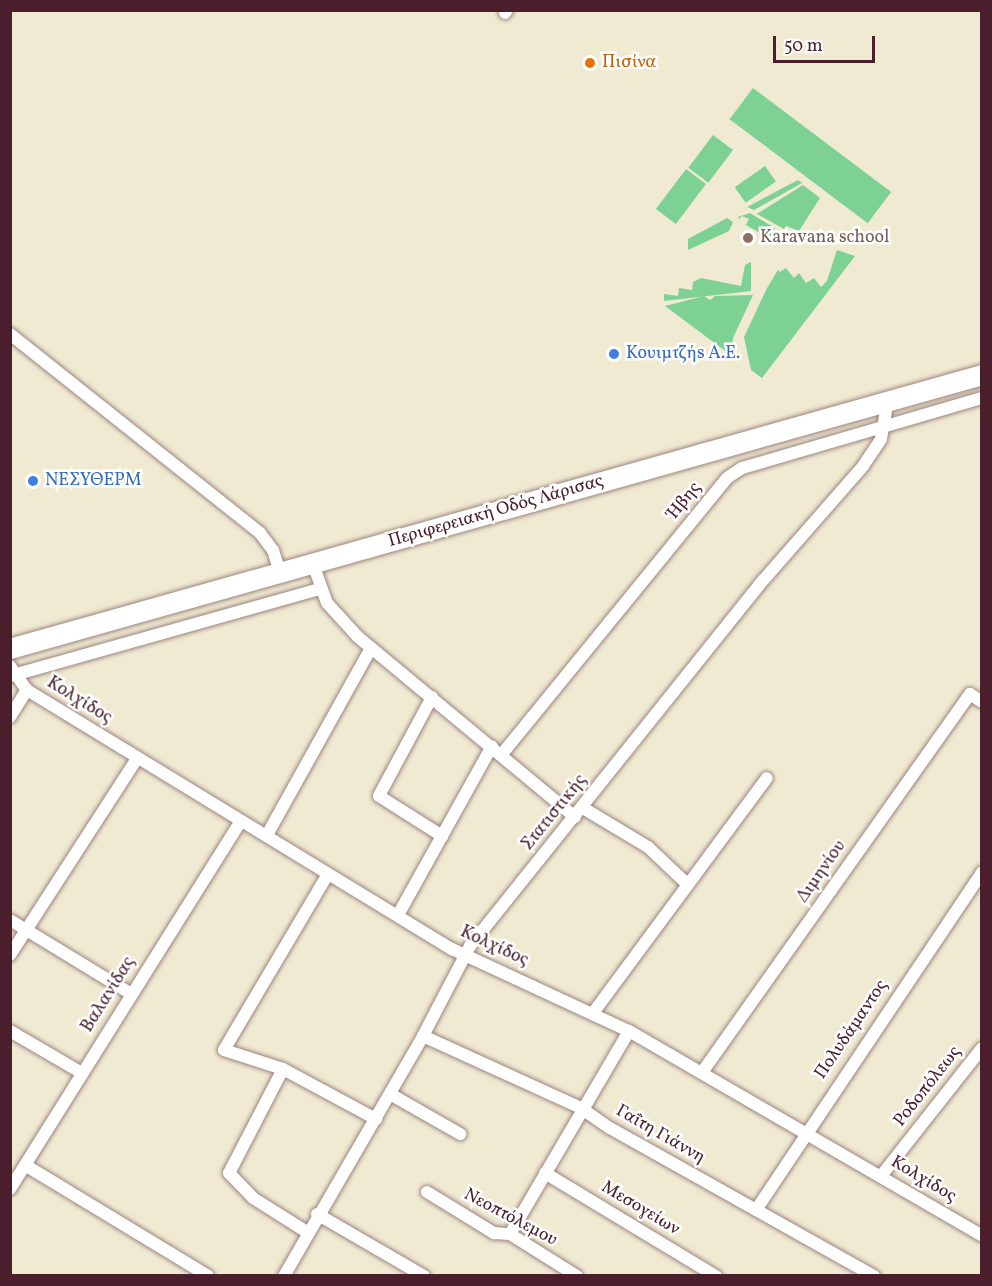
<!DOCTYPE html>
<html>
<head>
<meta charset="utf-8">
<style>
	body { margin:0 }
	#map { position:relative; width:992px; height:1286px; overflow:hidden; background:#f1ead3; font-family:Vollkorn,serif }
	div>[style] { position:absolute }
	.green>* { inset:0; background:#7dd194; transform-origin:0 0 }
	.roads { filter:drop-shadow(0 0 2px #9e847f) drop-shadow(0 0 2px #9e847f) }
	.minor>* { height:12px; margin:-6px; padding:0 6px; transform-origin:6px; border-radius:6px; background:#fff }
	.trunk>* { height:20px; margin:-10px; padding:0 10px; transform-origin:10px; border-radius:10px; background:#fff }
	.dots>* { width:16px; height:16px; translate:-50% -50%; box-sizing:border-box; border:3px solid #fff; border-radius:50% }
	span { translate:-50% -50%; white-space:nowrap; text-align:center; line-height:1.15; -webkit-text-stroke:5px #fff; paint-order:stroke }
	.food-label { font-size:18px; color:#c56008 }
	.left { translate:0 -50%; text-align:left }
	.education-label { font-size:18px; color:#785e54 }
	.shop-label { font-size:18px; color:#366cbe }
	.street-label { font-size:18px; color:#4a1f2b }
	.frame { position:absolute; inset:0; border:12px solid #4a1f2b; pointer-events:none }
	.scale { position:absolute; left:773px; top:36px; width:102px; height:27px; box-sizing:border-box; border:3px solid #4a1f2b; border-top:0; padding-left:8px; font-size:18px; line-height:21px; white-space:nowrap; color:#4a1f2b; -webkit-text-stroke:4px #fff; paint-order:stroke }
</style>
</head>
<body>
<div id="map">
	<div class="green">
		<div style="left:753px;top:88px;width:173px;height:39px;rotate:37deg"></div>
		<div style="left:713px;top:135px;width:25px;height:41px;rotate:37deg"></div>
		<div style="left:765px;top:166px;width:19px;height:37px;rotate:55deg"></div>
		<div style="left:686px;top:169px;width:25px;height:50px;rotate:37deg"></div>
		<div style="clip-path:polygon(798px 180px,802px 183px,754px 210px,747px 207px)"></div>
		<div style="clip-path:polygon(803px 185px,820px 198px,799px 231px,786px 226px,784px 229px,757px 214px)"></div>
		<div style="clip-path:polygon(750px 213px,775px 228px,769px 238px,746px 225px,749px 219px,742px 216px,739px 219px,738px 217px)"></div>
		<div style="clip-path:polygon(727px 218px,733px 222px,729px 231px,688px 250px,688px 239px)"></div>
		<div style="clip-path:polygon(837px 250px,855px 256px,762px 378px,751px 370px,744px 337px,767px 288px,778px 270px,780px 272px,786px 268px,794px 278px,799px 273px,806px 283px,814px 278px,821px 287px,827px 281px)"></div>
		<div style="clip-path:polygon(751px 262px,751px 291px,664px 301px,664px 294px,678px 296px,679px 288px,692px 290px,693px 282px,701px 278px,741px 286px,745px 265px)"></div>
		<div style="clip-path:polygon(753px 295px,733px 338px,732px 356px,665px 306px,704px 296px,710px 300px,715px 296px)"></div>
	</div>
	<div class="roads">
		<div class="minor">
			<div style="left:505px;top:13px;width:4px;rotate:-56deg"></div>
			<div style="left:10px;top:334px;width:320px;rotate:38.5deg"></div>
			<div style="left:260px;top:533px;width:21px;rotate:53deg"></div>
			<div style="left:273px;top:550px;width:24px;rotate:73deg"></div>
			<div style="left:313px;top:564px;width:41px;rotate:70.3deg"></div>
			<div style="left:327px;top:603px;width:46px;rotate:47.6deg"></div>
			<div style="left:358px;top:637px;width:282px;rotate:39.7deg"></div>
			<div style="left:10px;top:666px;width:29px;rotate:55deg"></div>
			<div style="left:27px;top:690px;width:498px;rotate:31.4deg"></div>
			<div style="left:452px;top:949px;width:195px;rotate:24.9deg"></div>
			<div style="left:629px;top:1031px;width:408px;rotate:30.1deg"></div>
			<div style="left:10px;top:676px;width:322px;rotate:-15.7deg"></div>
			<div style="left:432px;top:697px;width:112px;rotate:118.2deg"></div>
			<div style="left:379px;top:796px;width:75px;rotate:32.4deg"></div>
			<div style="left:10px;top:717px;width:32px;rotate:-58deg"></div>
			<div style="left:502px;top:754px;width:356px;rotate:-50.8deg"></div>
			<div style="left:727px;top:478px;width:18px;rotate:-34deg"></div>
			<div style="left:742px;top:468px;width:250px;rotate:-16.3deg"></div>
			<div style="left:583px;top:808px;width:76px;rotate:31deg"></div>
			<div style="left:648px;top:847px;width:54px;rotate:43.5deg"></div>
			<div style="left:267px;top:835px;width:214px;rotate:-60.9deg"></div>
			<div style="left:328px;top:874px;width:204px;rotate:120.6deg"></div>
			<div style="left:224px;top:1050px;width:62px;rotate:17.9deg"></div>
			<div style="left:283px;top:1069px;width:106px;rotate:28.3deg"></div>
			<div style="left:398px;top:915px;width:193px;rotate:-60.9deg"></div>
			<div style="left:10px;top:920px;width:142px;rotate:31.4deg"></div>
			<div style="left:10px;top:955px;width:234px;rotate:-57.1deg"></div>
			<div style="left:593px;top:1013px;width:292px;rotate:-53.5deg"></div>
			<div style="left:10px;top:1031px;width:83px;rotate:30.3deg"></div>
			<div style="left:423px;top:1036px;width:174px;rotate:24.5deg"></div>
			<div style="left:581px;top:1108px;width:35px;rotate:35deg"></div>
			<div style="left:610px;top:1128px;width:303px;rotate:29.3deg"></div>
			<div style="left:283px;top:1069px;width:117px;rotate:117.4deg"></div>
			<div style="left:229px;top:1173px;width:35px;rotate:46deg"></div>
			<div style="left:253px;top:1198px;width:64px;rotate:32.2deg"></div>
			<div style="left:703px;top:1071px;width:462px;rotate:-54.7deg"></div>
			<div style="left:970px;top:694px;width:14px;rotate:34deg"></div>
			<div style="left:390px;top:1094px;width:81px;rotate:29.7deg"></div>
			<div style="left:25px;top:1165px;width:214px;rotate:31.2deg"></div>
			<div style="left:545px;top:1173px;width:200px;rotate:31.1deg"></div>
			<div style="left:881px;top:1176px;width:163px;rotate:-51.7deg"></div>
			<div style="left:10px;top:1189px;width:433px;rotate:-57.9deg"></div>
			<div style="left:427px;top:1192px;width:79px;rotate:31.5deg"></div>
			<div style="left:494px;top:1233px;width:16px;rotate:4deg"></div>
			<div style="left:510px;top:1234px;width:79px;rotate:32.1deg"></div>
			<div style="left:756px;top:1210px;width:407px;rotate:-56.2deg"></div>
			<div style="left:317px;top:1214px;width:124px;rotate:30.1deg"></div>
			<div style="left:510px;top:1234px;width:235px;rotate:-59.6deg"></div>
			<div style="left:284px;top:1276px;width:277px;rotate:-59.9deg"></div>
			<div style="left:423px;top:1036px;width:102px;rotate:-62.4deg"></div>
			<div style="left:470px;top:946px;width:462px;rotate:-51.3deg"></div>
			<div style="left:759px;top:585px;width:158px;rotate:-48.8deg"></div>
			<div style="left:863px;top:466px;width:32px;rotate:-56deg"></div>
			<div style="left:881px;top:439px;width:39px;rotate:-80deg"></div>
		</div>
		<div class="trunk">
			<div style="left:10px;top:649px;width:1010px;rotate:-15.74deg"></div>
		</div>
	</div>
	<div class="dots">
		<div style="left:590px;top:63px;background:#e8710a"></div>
		<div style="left:748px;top:238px;background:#8d6e63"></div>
		<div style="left:614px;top:354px;background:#3f7fe0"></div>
		<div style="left:33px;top:481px;background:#3f7fe0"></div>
	</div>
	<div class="food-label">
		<span class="left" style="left:602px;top:63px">Πισίνα</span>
	</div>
	<div class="education-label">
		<span class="left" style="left:760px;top:238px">Karavana school</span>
	</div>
	<div class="shop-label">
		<span class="left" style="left:626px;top:354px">Κουιμτζήs Α.Ε.</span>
		<span class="left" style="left:45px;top:481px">ΝΕΣΥΘΕΡΜ</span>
	</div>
	<div class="street-label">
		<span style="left:685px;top:501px;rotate:-51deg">Ήβης</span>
		<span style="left:496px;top:512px;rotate:-16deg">Περιφερειακή Οδός Λάρισας</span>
		<span style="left:79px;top:701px;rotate:32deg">Κολχίδος</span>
		<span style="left:555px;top:813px;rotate:-51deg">Στατιστικής</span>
		<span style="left:822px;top:872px;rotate:-55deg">Διμηνίου</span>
		<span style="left:494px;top:947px;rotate:25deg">Κολχίδος</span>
		<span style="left:109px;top:995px;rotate:-58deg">Βαλανίδας</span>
		<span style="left:852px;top:1030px;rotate:-56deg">Πολυδάμαντος</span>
		<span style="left:928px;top:1087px;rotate:-52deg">Ροδοπόλεως</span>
		<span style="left:660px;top:1135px;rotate:30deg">Γαΐτη Γιάννη</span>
		<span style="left:923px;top:1180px;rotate:31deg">Κολχίδος</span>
		<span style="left:640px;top:1209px;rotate:31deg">Μεσογείων</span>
		<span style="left:510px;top:1218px;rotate:28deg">Νεοπτόλεμου</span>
	</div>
	<div class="frame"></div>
	<div class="scale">50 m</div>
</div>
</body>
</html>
